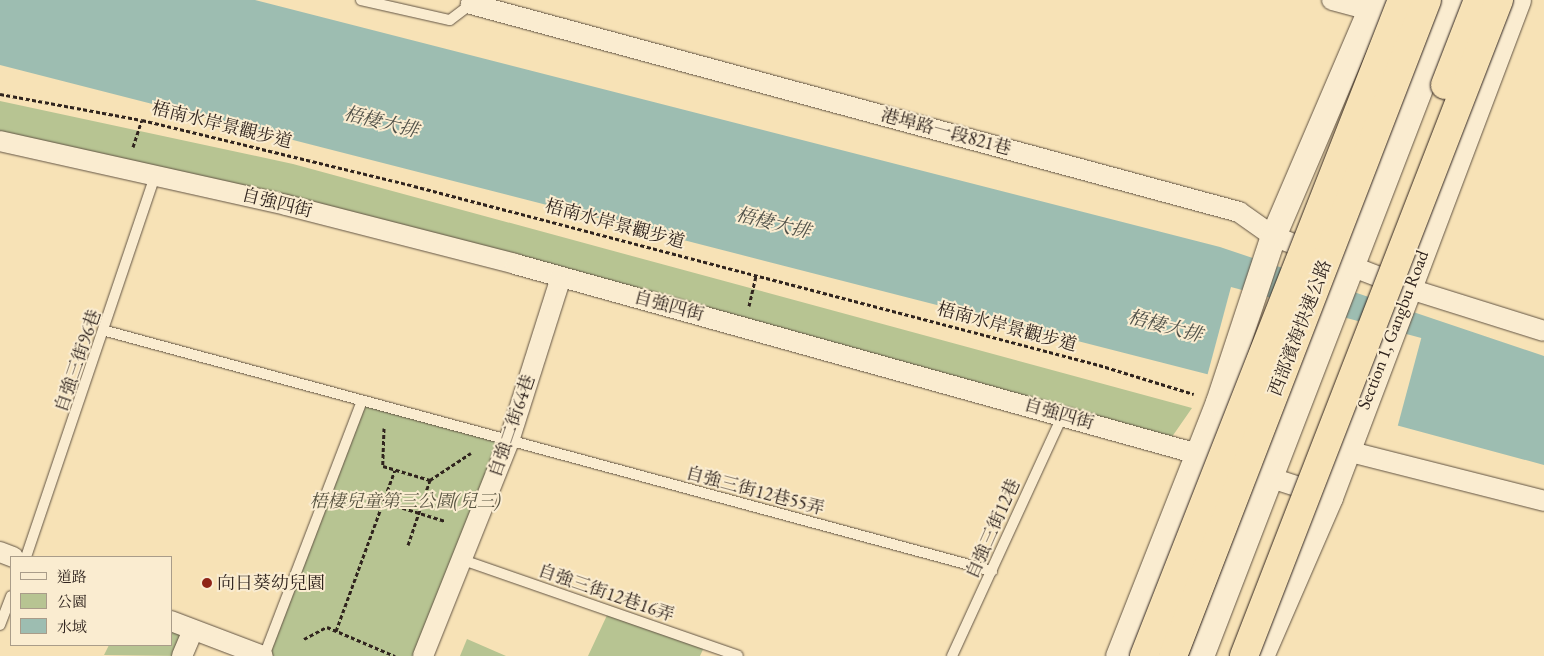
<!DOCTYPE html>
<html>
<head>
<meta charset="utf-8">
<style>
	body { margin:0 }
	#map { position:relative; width:1544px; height:656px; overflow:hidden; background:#f7e2b6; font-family:"EB Garamond","Noto Serif TC",serif }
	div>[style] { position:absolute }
	.green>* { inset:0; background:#b7c492 }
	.water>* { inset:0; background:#9dbdb1 }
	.pier>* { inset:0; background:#f7e2b6; transform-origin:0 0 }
	.path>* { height:3px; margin-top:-1.5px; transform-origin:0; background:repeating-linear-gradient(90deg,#30241e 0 4px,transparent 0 6.5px) }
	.roads { filter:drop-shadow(0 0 1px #625444) drop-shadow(0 0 1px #625444) }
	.service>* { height:10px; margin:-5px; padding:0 5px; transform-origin:5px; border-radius:5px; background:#faecd0 }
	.minor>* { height:20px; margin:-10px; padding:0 10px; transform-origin:10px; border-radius:10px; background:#faecd0 }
	.tertiary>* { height:25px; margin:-12.5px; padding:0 12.5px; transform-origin:12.5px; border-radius:12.5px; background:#faecd0 }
	.bridges { filter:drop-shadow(0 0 1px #30241e) drop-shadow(0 0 1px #30241e) }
	.trunk-bridge>* { height:28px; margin:-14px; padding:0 14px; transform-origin:14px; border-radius:14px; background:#f7e2b6 }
	.dots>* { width:14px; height:14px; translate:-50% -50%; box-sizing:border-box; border:2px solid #faecd0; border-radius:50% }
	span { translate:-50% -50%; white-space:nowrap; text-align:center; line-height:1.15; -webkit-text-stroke:4px #faecd0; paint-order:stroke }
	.street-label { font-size:18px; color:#30241e }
	.park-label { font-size:18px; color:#585441; font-style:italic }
	.poi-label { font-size:18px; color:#30241e }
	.left { translate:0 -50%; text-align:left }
	.water-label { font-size:19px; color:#51524a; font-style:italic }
	.legend { position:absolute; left:10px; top:556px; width:162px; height:90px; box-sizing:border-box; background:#faecd0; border:1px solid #a99c89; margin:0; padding:6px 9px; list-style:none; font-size:15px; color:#30241e }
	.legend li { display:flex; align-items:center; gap:10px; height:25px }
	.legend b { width:25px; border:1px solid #a99c89 }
</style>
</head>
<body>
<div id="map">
	<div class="green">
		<div style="clip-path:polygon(0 101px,293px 164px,1192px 408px,1167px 444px,533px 262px,0 141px)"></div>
		<div style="clip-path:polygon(362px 401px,509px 441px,416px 656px,264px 656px)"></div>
		<div style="clip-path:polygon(609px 611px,705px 645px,700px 656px,588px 656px)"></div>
		<div style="clip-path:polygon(171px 621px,193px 630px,182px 656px,104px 655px,109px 645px,171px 645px)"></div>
		<div style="clip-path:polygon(467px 639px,506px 656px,460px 656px)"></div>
	</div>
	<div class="water">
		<div style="clip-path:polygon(0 0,255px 0,1220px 247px,1544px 356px,1544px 465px,1226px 379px,0 65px)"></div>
	</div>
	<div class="pier">
		<div style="left:1231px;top:287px;width:197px;height:92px;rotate:15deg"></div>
	</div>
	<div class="path">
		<div style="left:0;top:94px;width:144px;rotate:10.4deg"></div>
		<div style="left:142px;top:120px;width:280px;rotate:13.6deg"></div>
		<div style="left:414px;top:186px;width:708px;rotate:14.64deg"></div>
		<div style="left:1099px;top:365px;width:99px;rotate:17deg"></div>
		<div style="left:133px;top:147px;width:28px;rotate:-72deg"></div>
		<div style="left:749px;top:306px;width:32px;rotate:-77deg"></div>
		<div style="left:384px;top:428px;width:38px;rotate:92deg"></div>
		<div style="left:383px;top:466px;width:49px;rotate:16.6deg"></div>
		<div style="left:430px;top:480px;width:49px;rotate:-33.4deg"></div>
		<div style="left:384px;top:502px;width:64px;rotate:17.3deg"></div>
		<div style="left:408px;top:545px;width:69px;rotate:-71.3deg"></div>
		<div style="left:336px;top:631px;width:171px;rotate:-69.9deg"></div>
		<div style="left:304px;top:639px;width:26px;rotate:-28deg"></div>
		<div style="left:327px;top:627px;width:74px;rotate:23.1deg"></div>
	</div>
	<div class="roads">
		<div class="service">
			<div style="left:361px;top:0;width:91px;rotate:12.7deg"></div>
			<div style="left:450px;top:20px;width:26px;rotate:-37deg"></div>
			<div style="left:106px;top:331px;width:918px;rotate:15.16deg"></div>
			<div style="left:26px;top:557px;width:404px;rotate:-71.3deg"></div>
			<div style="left:463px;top:560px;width:291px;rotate:19.2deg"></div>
			<div style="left:0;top:625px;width:31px;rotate:-69deg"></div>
			<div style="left:264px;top:656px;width:273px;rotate:-69deg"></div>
			<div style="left:952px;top:656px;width:265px;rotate:-65.3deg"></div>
		</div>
		<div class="minor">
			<div style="left:472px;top:0;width:4px;rotate:104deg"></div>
			<div style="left:471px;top:4px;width:796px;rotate:15.15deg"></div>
			<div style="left:1239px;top:212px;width:42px;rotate:35.2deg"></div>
			<div style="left:1273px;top:236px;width:147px;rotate:21.1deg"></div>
			<div style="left:1410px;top:289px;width:140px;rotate:17.4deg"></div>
			<div style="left:1332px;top:0;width:39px;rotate:15deg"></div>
			<div style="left:0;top:141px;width:293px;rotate:12.6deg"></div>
			<div style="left:286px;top:205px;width:236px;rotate:14.4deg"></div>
			<div style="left:515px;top:264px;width:723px;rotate:15.55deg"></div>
			<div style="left:1347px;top:451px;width:203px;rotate:14.2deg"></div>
			<div style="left:1256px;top:473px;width:68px;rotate:17.9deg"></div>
			<div style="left:0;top:552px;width:14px;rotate:21deg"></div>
			<div style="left:171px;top:621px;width:98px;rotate:20.8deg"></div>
			<div style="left:182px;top:656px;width:28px;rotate:-67deg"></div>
			<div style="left:423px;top:656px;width:232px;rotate:-68.2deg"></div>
			<div style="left:509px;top:441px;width:172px;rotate:-72.4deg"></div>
		</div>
		<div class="tertiary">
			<div style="left:1118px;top:656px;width:273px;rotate:-68.5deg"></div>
			<div style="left:1218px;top:402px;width:175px;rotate:-71.7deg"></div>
			<div style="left:1273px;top:236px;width:257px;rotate:-66.8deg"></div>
			<div style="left:1201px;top:656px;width:703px;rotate:-68.91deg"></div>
			<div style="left:1261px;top:656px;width:173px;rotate:-66.5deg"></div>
			<div style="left:1330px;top:497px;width:531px;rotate:-69.28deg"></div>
		</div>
	</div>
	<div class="bridges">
		<div class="trunk-bridge">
			<div style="left:1445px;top:85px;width:91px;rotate:-68.8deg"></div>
			<div style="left:1144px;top:656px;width:705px;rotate:-68.53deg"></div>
			<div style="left:1173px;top:656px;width:703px;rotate:-68.83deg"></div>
			<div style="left:1244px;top:656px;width:704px;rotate:-68.76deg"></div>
		</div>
	</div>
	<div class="dots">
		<div style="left:207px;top:583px;background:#8f2418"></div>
	</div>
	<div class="street-label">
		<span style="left:222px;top:125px;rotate:14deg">梧南水岸景觀步道</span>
		<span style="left:946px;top:132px;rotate:15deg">港埠路一段821巷</span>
		<span style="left:277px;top:203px;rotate:14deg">自強四街</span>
		<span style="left:615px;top:224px;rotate:15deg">梧南水岸景觀步道</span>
		<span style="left:669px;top:306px;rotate:15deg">自強四街</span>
		<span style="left:1007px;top:327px;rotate:15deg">梧南水岸景觀步道</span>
		<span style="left:1300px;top:328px;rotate:-69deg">西部濱海快速公路</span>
		<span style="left:1393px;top:330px;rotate:-69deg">Section 1, Gangbu Road</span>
		<span style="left:78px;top:361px;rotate:-71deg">自強三街96巷</span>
		<span style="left:1059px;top:414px;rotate:16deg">自強四街</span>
		<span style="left:512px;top:426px;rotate:-71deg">自強二街64巷</span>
		<span style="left:755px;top:491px;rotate:15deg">自強三街12巷55弄</span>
		<span style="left:993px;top:529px;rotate:-66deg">自強三街12巷</span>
		<span style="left:606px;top:593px;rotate:19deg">自強三街12巷16弄</span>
	</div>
	<div class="park-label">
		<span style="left:405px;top:501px">梧棲兒童第三公園(兒三)</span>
	</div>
	<div class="poi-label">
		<span class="left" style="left:217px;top:583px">向日葵幼兒園</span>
	</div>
	<div class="water-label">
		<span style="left:381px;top:122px;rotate:14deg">梧棲大排</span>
		<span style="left:773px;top:223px;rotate:14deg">梧棲大排</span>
		<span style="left:1165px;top:326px;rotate:15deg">梧棲大排</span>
	</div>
	<ul class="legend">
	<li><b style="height:6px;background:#faecd0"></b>道路</li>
	<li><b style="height:14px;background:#b7c492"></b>公園</li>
	<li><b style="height:14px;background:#9dbdb1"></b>水域</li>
	</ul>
</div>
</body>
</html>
